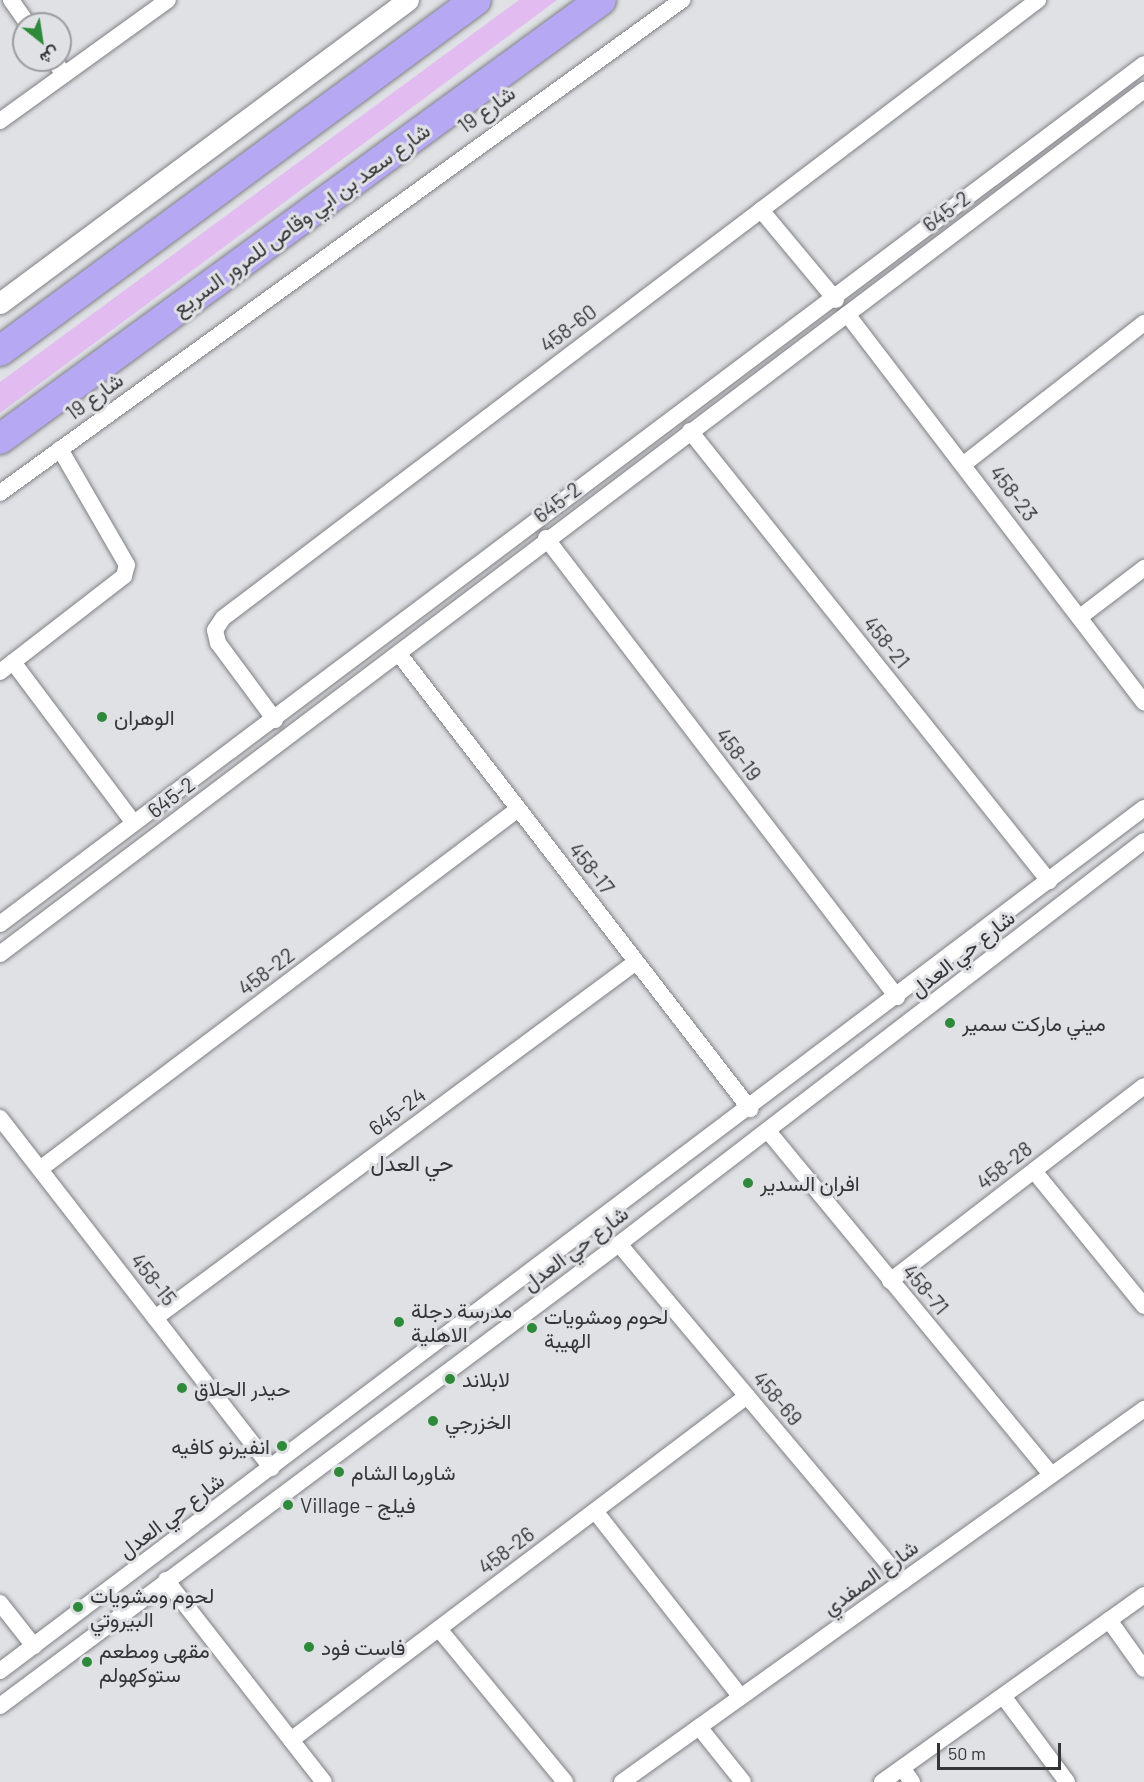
<!DOCTYPE html>
<html>
<head>
<meta charset="utf-8">
<style>
	body { margin:0 }
	#map { position:relative; width:1144px; height:1782px; overflow:hidden; background:#dfe1e5; font-family:Barlow,Vazirmatn,sans-serif }
	div>[style] { position:absolute }
	.green>* { inset:0; background:#e2bbf0 }
	.roads { filter:drop-shadow(0 0 2px #7f8084) drop-shadow(0 0 2px #7f8084) }
	.minor>* { height:16px; margin:-8px; padding:0 8px; transform-origin:8px; border-radius:8px; background:#fff }
	.tertiary>* { height:21px; margin:-10.5px; padding:0 10.5px; transform-origin:10.5px; border-radius:10.5px; background:#fff }
	.motorway>* { height:30px; margin:-15px; padding:0 15px; transform-origin:15px; border-radius:15px; background:#b7a8f3 }
	.dots>* { width:16px; height:16px; translate:-50% -50%; box-sizing:border-box; border:3px solid #dfe1e5; border-radius:50% }
	span { translate:-50% -50%; white-space:nowrap; text-align:center; line-height:1.15; -webkit-text-stroke:6px #dfe1e5; paint-order:stroke }
	.street-label { font-size:21px; color:#343536 }
	.poi-label { font-size:21px; color:#343536 }
	.left { translate:0 -50%; text-align:left }
	.right { translate:-100% -50%; text-align:right }
	.neighbourhood-label { font-size:22px; color:#343536 }
	.north { position:absolute; left:12px; top:12px; width:60px; height:60px; box-sizing:border-box; background:#dfe1e5; border:2px solid #9b9c9f; border-radius:50%; rotate:150deg; font-size:16px; font-weight:700; line-height:24px; text-align:center; color:#343536 }
	.north::after { content:''; display:block; margin:auto; width:21px; height:27px; background:#2e8a3a; clip-path:polygon(50% 0,100% 100%,50% 72%,0 100%) }
	.scale { position:absolute; left:937px; top:1743px; width:124px; height:27px; box-sizing:border-box; border:3px solid #343536; border-top:0; padding-left:8px; font-size:18px; line-height:21px; white-space:nowrap; color:#343536; -webkit-text-stroke:4px #dfe1e5; paint-order:stroke }
</style>
</head>
<body>
<div id="map">
	<div class="green">
		<div style="clip-path:polygon(519px 0,557px 0,0 413px,0 382px)"></div>
	</div>
	<div class="roads">
		<div class="minor">
			<div style="left:11px;top:0;width:29px;rotate:55deg"></div>
			<div style="left:54px;top:60px;width:18px;rotate:56deg"></div>
			<div style="left:0;top:121px;width:207px;rotate:-35.8deg"></div>
			<div style="left:761px;top:210px;width:117px;rotate:50.2deg"></div>
			<div style="left:847px;top:314px;width:489px;rotate:52.6deg"></div>
			<div style="left:690px;top:431px;width:576px;rotate:51.42deg"></div>
			<div style="left:964px;top:464px;width:229px;rotate:-38.1deg"></div>
			<div style="left:0;top:493px;width:842px;rotate:-35.86deg"></div>
			<div style="left:546px;top:538px;width:578px;rotate:52.59deg"></div>
			<div style="left:1080px;top:617px;width:81px;rotate:-37.4deg"></div>
			<div style="left:399px;top:654px;width:575px;rotate:52.35deg"></div>
			<div style="left:13px;top:662px;width:201px;rotate:53.1deg"></div>
			<div style="left:0;top:672px;width:157px;rotate:-37.7deg"></div>
			<div style="left:124px;top:576px;width:11px;rotate:-75deg"></div>
			<div style="left:127px;top:565px;width:134px;rotate:-120deg"></div>
			<div style="left:275px;top:720px;width:96px;rotate:-126.5deg"></div>
			<div style="left:218px;top:643px;width:13px;rotate:-103deg"></div>
			<div style="left:215px;top:630px;width:14px;rotate:-56deg"></div>
			<div style="left:223px;top:618px;width:1023px;rotate:-37.17deg"></div>
			<div style="left:0;top:924px;width:1431px;rotate:-36.93deg"></div>
			<div style="left:0;top:954px;width:1434px;rotate:-37.06deg"></div>
			<div style="left:0;top:1118px;width:443px;rotate:52.2deg"></div>
			<div style="left:768px;top:1131px;width:445px;rotate:50.5deg"></div>
			<div style="left:40px;top:1169px;width:598px;rotate:-36.98deg"></div>
			<div style="left:1034px;top:1171px;width:174px;rotate:50.8deg"></div>
			<div style="left:619px;top:1244px;width:441px;rotate:49.9deg"></div>
			<div style="left:890px;top:1281px;width:320px;rotate:-37.5deg"></div>
			<div style="left:155px;top:1318px;width:598px;rotate:-36.51deg"></div>
			<div style="left:595px;top:1511px;width:236px;rotate:51.9deg"></div>
			<div style="left:166px;top:1580px;width:256px;rotate:52deg"></div>
			<div style="left:0;top:1603px;width:55px;rotate:51.7deg"></div>
			<div style="left:1109px;top:1620px;width:60px;rotate:54.5deg"></div>
			<div style="left:439px;top:1629px;width:198px;rotate:50.5deg"></div>
			<div style="left:0;top:1671px;width:1433px;rotate:-37.03deg"></div>
			<div style="left:1003px;top:1696px;width:107px;rotate:53.3deg"></div>
			<div style="left:0;top:1706px;width:772px;rotate:-36.74deg"></div>
			<div style="left:619px;top:1244px;width:662px;rotate:-37.51deg"></div>
			<div style="left:699px;top:1727px;width:70px;rotate:51.3deg"></div>
			<div style="left:291px;top:1740px;width:571px;rotate:-37.03deg"></div>
			<div style="left:902px;top:1768px;width:17px;rotate:54deg"></div>
			<div style="left:622px;top:1782px;width:642px;rotate:-35.55deg"></div>
			<div style="left:882px;top:1782px;width:322px;rotate:-35.5deg"></div>
		</div>
		<div class="tertiary">
			<div style="left:0;top:303px;width:508px;rotate:-36.6deg"></div>
		</div>
		<div class="motorway">
			<div style="left:0;top:351px;width:591px;rotate:-36.4deg"></div>
			<div style="left:0;top:439px;width:744px;rotate:-36.15deg"></div>
		</div>
	</div>
	<div class="dots">
		<div style="left:102px;top:717px;background:#2e8a3a"></div>
		<div style="left:950px;top:1023px;background:#2e8a3a"></div>
		<div style="left:748px;top:1183px;background:#2e8a3a"></div>
		<div style="left:399px;top:1322px;background:#2e8a3a"></div>
		<div style="left:532px;top:1328px;background:#2e8a3a"></div>
		<div style="left:450px;top:1379px;background:#2e8a3a"></div>
		<div style="left:182px;top:1388px;background:#2e8a3a"></div>
		<div style="left:433px;top:1421px;background:#2e8a3a"></div>
		<div style="left:282px;top:1446px;background:#2e8a3a"></div>
		<div style="left:339px;top:1472px;background:#2e8a3a"></div>
		<div style="left:288px;top:1505px;background:#2e8a3a"></div>
		<div style="left:78px;top:1607px;background:#2e8a3a"></div>
		<div style="left:309px;top:1647px;background:#2e8a3a"></div>
		<div style="left:87px;top:1662px;background:#2e8a3a"></div>
	</div>
	<div class="street-label">
		<span style="left:486px;top:109px;rotate:-36deg">شارع 19</span>
		<span style="left:946px;top:211px;rotate:-37deg">645-2</span>
		<span style="left:301px;top:219px;rotate:-36deg">شارع سعد بن ابي وقاص للمرور السريع</span>
		<span style="left:568px;top:328px;rotate:-37deg">458-60</span>
		<span style="left:94px;top:396px;rotate:-36deg">شارع 19</span>
		<span style="left:1014px;top:493px;rotate:53deg">458-23</span>
		<span style="left:557px;top:502px;rotate:-37deg">645-2</span>
		<span style="left:887px;top:642px;rotate:51deg">458-21</span>
		<span style="left:739px;top:754px;rotate:53deg">458-19</span>
		<span style="left:171px;top:797px;rotate:-37deg">645-2</span>
		<span style="left:592px;top:868px;rotate:52deg">458-17</span>
		<span style="left:962px;top:953px;rotate:-38deg">شارع حي العدل</span>
		<span style="left:266px;top:971px;rotate:-37deg">458-22</span>
		<span style="left:397px;top:1111px;rotate:-37deg">645-24</span>
		<span style="left:1004px;top:1165px;rotate:-38deg">458-28</span>
		<span style="left:575px;top:1248px;rotate:-37deg">شارع حي العدل</span>
		<span style="left:154px;top:1279px;rotate:52deg">458-15</span>
		<span style="left:926px;top:1289px;rotate:50deg">458-71</span>
		<span style="left:778px;top:1398px;rotate:50deg">458-69</span>
		<span style="left:171px;top:1515px;rotate:-37deg">شارع حي العدل</span>
		<span style="left:506px;top:1550px;rotate:-37deg">458-26</span>
		<span style="left:870px;top:1577px;rotate:-36deg">شارع الصفدي</span>
	</div>
	<div class="poi-label">
		<span class="left" style="left:114px;top:717px">الوهران</span>
		<span class="left" style="left:962px;top:1023px">ميني ماركت سمير</span>
		<span class="left" style="left:760px;top:1183px">افران السدير</span>
		<span class="left" style="left:411px;top:1322px">مدرسة دجلة<br>الاهلية</span>
		<span class="left" style="left:544px;top:1328px">لحوم ومشويات<br>الهيبة</span>
		<span class="left" style="left:462px;top:1379px">لابلاند</span>
		<span class="left" style="left:194px;top:1388px">حيدر الحلاق</span>
		<span class="left" style="left:445px;top:1421px">الخزرجي</span>
		<span class="right" style="left:270px;top:1446px">انفيرنو كافيه</span>
		<span class="left" style="left:351px;top:1472px">شاورما الشام</span>
		<span class="left" style="left:300px;top:1505px">Village - فيلج</span>
		<span class="left" style="left:90px;top:1607px">لحوم ومشويات<br>البيروتي</span>
		<span class="left" style="left:321px;top:1647px">فاست فود</span>
		<span class="left" style="left:99px;top:1662px">مقهى ومطعم<br>ستوكهولم</span>
	</div>
	<div class="neighbourhood-label">
		<span style="left:412px;top:1163px">حي العدل</span>
	</div>
	<div class="north">ش</div>
	<div class="scale">50 m</div>
</div>
</body>
</html>
